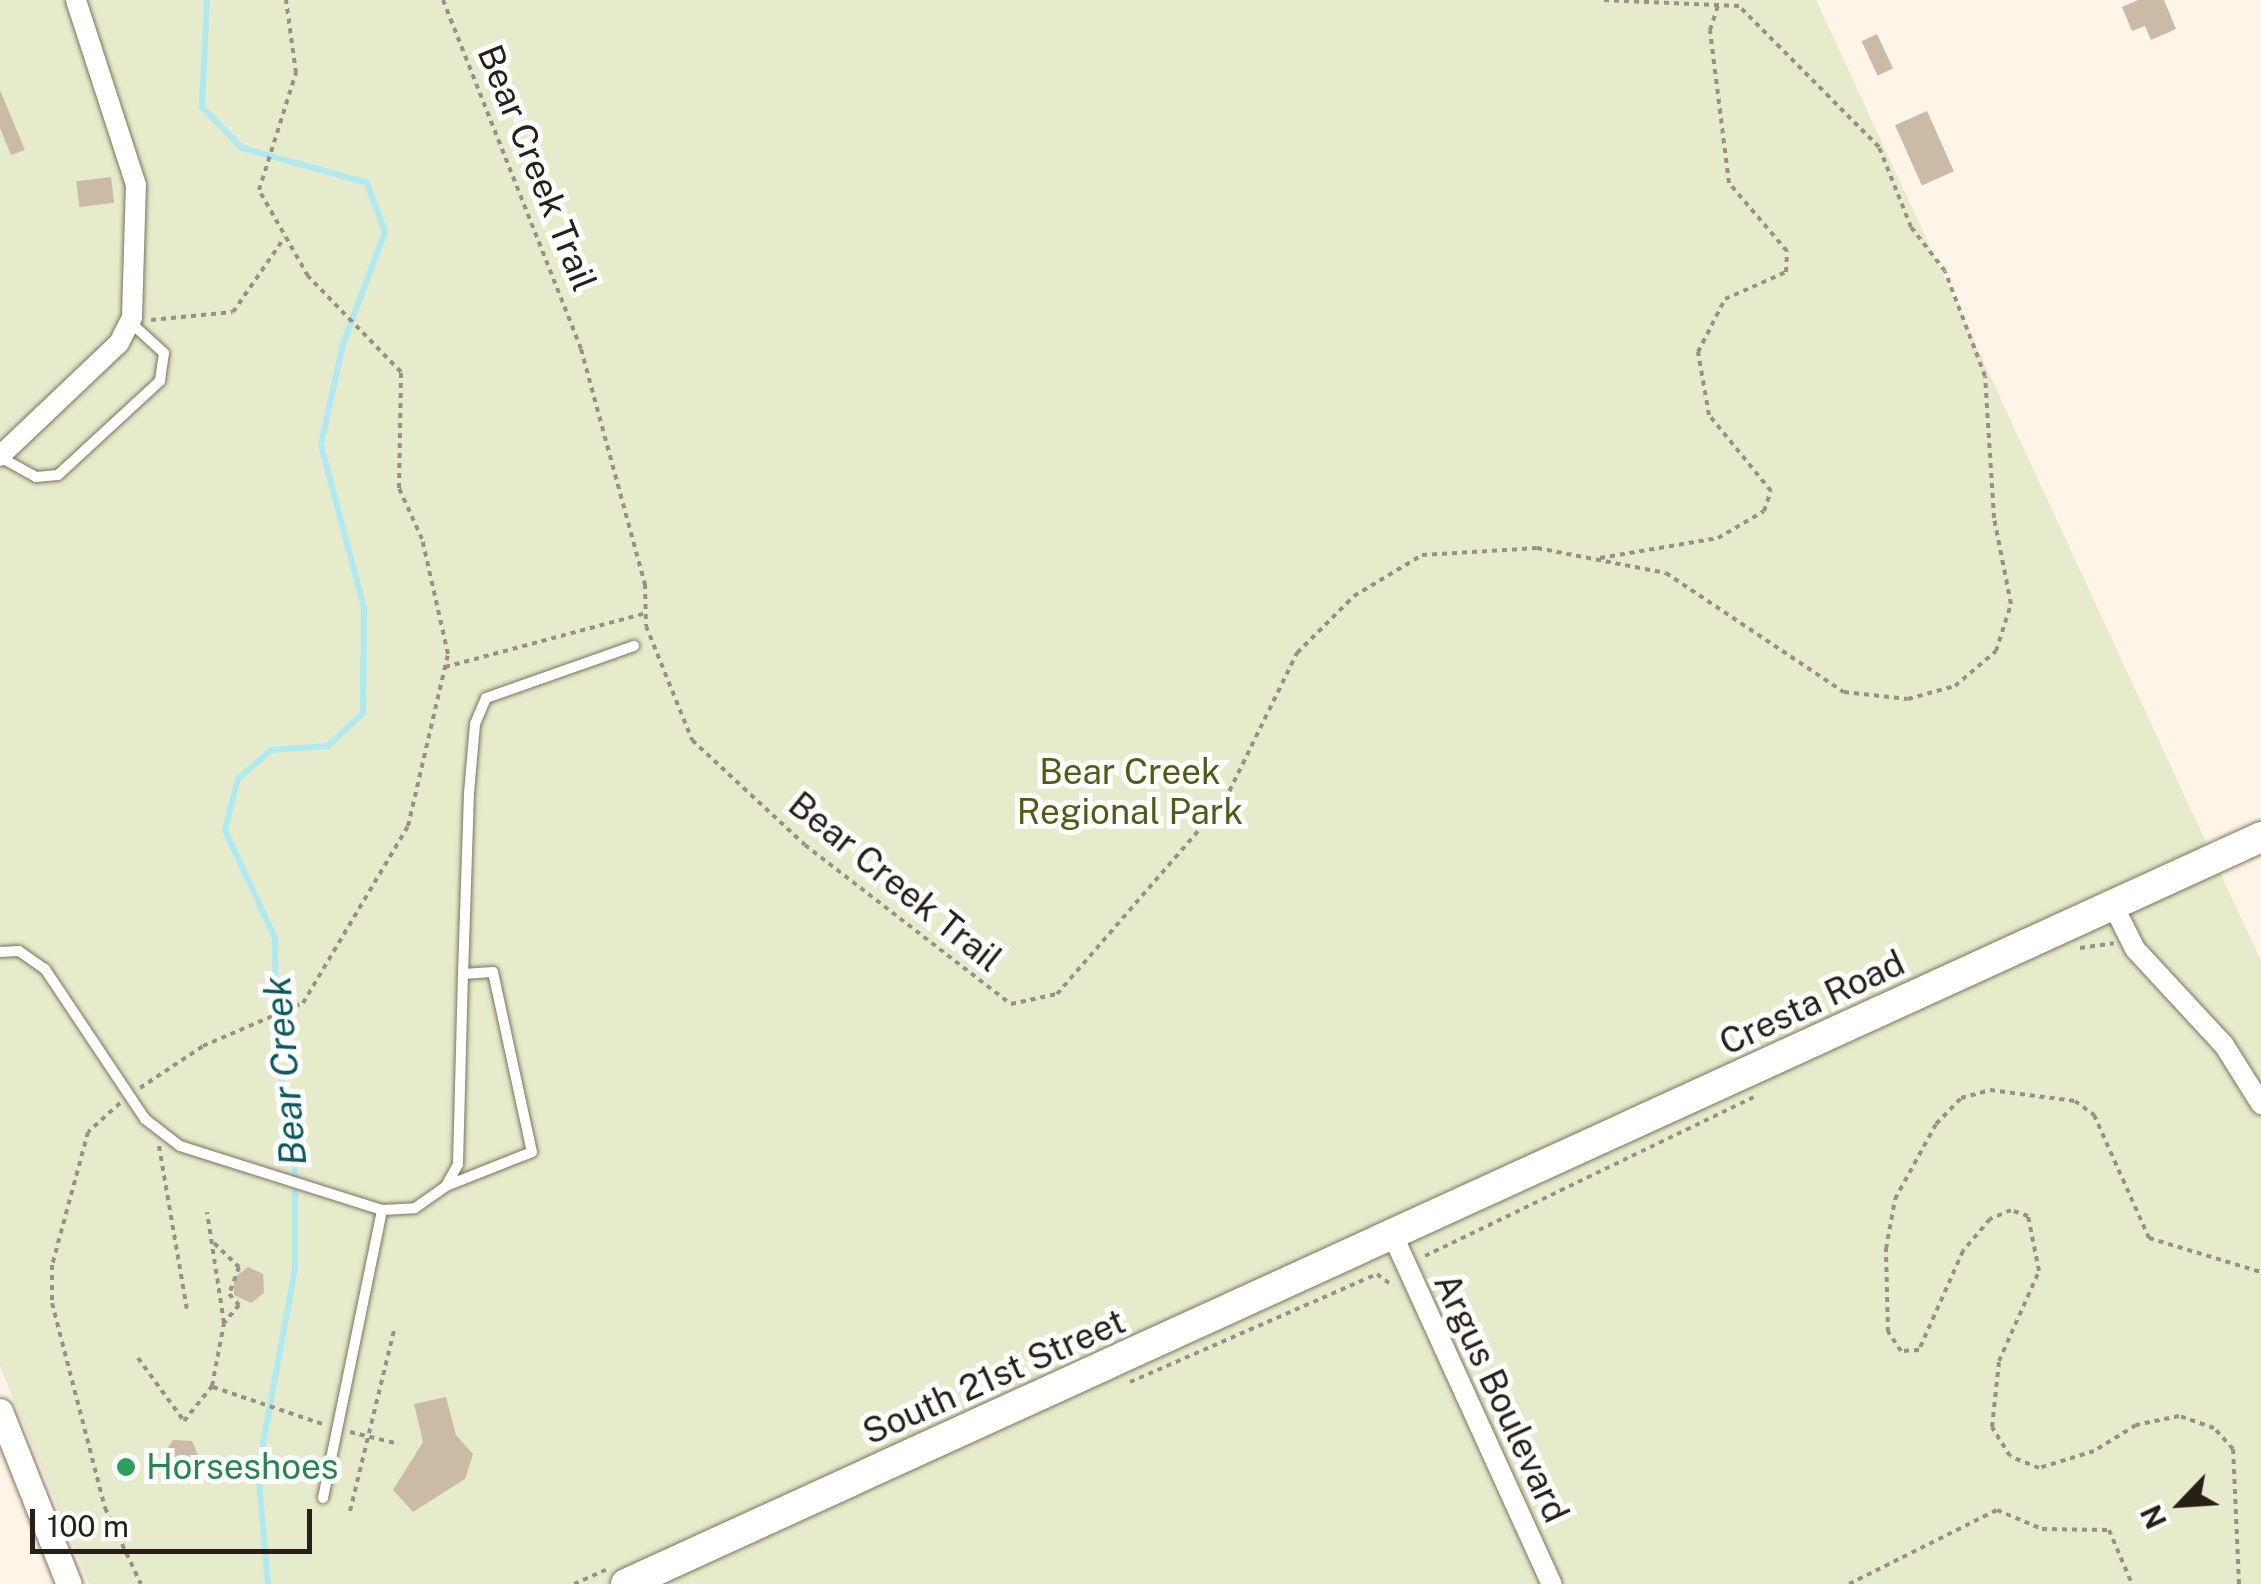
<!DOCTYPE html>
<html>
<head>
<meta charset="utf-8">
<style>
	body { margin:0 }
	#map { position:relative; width:2261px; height:1584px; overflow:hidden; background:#fef4e7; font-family:"Public Sans",sans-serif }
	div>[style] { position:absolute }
	.green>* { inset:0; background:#e6ebcc }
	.stream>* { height:6px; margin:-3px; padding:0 3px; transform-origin:3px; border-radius:3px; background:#b1e9f1 }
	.building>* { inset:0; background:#cbbaa6; transform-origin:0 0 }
	.path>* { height:4px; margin-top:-2px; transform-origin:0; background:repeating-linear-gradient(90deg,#999186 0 5px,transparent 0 10px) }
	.roads { filter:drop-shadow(0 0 2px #7f715d) drop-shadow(0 0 2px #7f715d) }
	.service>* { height:10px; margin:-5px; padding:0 5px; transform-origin:5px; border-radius:5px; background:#fff }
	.minor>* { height:20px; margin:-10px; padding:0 10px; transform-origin:10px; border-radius:10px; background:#fff }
	.tertiary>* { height:25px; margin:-12.5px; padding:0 12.5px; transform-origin:12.5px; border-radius:12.5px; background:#fff }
	.secondary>* { height:30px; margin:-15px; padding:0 15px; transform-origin:15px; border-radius:15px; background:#fff }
	.dots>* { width:28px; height:28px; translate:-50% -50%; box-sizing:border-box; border:5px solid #fff; border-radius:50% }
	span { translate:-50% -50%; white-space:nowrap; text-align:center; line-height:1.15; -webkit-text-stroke:10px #fff; paint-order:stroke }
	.street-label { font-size:35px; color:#262018 }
	.park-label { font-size:35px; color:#535a19 }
	.leisure-label { font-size:35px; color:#27864d }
	.left { translate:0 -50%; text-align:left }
	.water-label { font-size:38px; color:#0a5962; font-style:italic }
	.north { position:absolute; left:2131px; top:1454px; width:100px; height:100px; -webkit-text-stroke:8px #fff; paint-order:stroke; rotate:245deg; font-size:28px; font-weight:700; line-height:40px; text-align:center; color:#262018 }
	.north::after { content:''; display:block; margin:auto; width:35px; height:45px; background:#262018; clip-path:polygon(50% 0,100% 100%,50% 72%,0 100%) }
	.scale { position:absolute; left:30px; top:1509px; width:282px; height:45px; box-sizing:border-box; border:5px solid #262018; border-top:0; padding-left:12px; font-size:30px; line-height:35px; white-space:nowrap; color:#262018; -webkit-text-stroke:8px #fff; paint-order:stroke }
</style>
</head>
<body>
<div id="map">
	<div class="green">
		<div style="clip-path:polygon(0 0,1816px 0,2261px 961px,2261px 1584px,89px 1584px,0 1366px)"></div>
	</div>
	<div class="stream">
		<div style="left:207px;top:0;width:107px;rotate:92.7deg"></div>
		<div style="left:202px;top:107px;width:57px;rotate:45.7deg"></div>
		<div style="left:242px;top:148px;width:130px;rotate:15.6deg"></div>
		<div style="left:367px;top:183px;width:52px;rotate:69.8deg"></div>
		<div style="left:385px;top:232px;width:120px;rotate:110.6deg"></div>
		<div style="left:343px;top:344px;width:103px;rotate:102.3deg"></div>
		<div style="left:321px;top:445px;width:169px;rotate:75.2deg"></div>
		<div style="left:364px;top:608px;width:105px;rotate:90.5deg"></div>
		<div style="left:363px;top:713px;width:48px;rotate:136.7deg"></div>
		<div style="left:328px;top:746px;width:57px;rotate:176deg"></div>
		<div style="left:271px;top:750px;width:44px;rotate:138.7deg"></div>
		<div style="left:238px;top:779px;width:53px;rotate:104.3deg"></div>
		<div style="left:225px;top:830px;width:119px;rotate:65.2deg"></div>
		<div style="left:275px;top:938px;width:128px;rotate:89.1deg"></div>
		<div style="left:277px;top:1066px;width:58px;rotate:71.9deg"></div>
		<div style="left:295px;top:1121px;width:148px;rotate:90deg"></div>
		<div style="left:295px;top:1269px;width:204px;rotate:100.4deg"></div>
		<div style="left:258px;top:1470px;width:114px;rotate:85deg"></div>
	</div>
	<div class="building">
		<div style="clip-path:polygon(2138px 0,2164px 0,2176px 29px,2151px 40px,2145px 26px,2132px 31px,2122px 7px)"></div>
		<div style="left:1877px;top:34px;width:38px;height:17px;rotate:65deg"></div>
		<div style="clip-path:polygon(0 90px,25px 150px,11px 155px,0 128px)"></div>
		<div style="left:1927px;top:111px;width:66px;height:35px;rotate:66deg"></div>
		<div style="left:111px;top:177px;width:26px;height:35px;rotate:83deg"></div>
		<div style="clip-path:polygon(248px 1267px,263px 1274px,264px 1293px,251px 1303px,234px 1295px,234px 1278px)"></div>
		<div style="clip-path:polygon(446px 1397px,456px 1435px,473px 1454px,465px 1479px,413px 1512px,393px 1490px,423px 1442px,414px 1404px)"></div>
		<div style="clip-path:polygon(173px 1440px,192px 1441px,199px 1458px,186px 1475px,168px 1471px,163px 1455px)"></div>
	</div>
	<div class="path">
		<div style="left:443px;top:0;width:375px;rotate:68.4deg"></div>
		<div style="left:581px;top:349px;width:244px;rotate:74.8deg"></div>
		<div style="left:645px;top:584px;width:42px;rotate:88.6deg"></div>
		<div style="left:646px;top:626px;width:123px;rotate:68deg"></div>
		<div style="left:692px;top:740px;width:154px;rotate:42.9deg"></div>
		<div style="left:805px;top:845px;width:260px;rotate:37.7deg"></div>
		<div style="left:1011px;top:1004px;width:47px;rotate:-12.3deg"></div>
		<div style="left:1057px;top:994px;width:257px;rotate:-49.1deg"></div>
		<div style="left:1225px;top:800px;width:164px;rotate:-63.9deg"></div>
		<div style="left:1297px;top:653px;width:81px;rotate:-45deg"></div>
		<div style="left:1354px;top:596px;width:79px;rotate:-31.1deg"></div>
		<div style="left:1422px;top:555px;width:115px;rotate:-3.5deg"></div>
		<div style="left:1537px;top:548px;width:131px;rotate:11deg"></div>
		<div style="left:1666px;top:573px;width:214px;rotate:33.8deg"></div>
		<div style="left:1844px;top:692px;width:64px;rotate:6.2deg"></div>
		<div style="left:1908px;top:699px;width:49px;rotate:-15.5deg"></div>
		<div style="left:1955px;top:686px;width:54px;rotate:-40.5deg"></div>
		<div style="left:1996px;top:651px;width:49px;rotate:-72.3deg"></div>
		<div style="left:2011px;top:604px;width:88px;rotate:-101.2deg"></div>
		<div style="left:1994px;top:518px;width:142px;rotate:-93.6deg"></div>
		<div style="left:1985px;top:376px;width:112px;rotate:-110.9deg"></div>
		<div style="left:1945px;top:271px;width:56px;rotate:-127.7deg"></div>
		<div style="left:1911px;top:227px;width:86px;rotate:-111.8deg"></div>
		<div style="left:1879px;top:147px;width:199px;rotate:-134.8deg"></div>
		<div style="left:1739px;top:6px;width:136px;rotate:-177.5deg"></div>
		<div style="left:151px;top:320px;width:82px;rotate:-5.6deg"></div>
		<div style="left:233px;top:312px;width:91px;rotate:-55.3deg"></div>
		<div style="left:1600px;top:558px;width:120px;rotate:-9.6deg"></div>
		<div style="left:1718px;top:538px;width:53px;rotate:-30.4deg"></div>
		<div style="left:1764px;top:511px;width:21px;rotate:-71deg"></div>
		<div style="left:1771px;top:491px;width:98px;rotate:-129.2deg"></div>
		<div style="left:1709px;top:415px;width:64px;rotate:-99.9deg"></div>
		<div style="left:1698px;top:352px;width:59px;rotate:-63deg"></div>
		<div style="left:1725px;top:299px;width:67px;rotate:-23.9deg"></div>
		<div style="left:1786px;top:272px;width:21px;rotate:-87deg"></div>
		<div style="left:1787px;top:251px;width:89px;rotate:-130.5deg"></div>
		<div style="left:1729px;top:183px;width:154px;rotate:-97.1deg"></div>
		<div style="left:1710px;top:30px;width:26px;rotate:-72deg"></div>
		<div style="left:445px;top:667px;width:208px;rotate:-15deg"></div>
		<div style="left:2080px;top:948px;width:34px;rotate:-8deg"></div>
		<div style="left:140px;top:1088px;width:76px;rotate:-33.7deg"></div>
		<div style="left:203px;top:1046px;width:109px;rotate:-23.3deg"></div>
		<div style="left:303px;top:1003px;width:206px;rotate:-59.3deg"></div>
		<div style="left:408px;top:826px;width:177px;rotate:-76.9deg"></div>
		<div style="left:448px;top:654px;width:118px;rotate:-102.7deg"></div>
		<div style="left:422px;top:539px;width:56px;rotate:-114.3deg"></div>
		<div style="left:399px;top:488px;width:116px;rotate:-89deg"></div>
		<div style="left:401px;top:372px;width:134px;rotate:-134.1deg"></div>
		<div style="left:308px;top:276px;width:99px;rotate:-119.7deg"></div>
		<div style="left:259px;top:190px;width:123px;rotate:-72.5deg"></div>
		<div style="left:296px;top:73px;width:74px;rotate:-97.8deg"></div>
		<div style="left:120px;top:1103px;width:43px;rotate:137.8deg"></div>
		<div style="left:88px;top:1132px;width:138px;rotate:105.1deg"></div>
		<div style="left:52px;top:1265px;width:38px;rotate:90deg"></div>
		<div style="left:52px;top:1303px;width:212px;rotate:75.5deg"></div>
		<div style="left:105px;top:1508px;width:84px;rotate:64.7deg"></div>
		<div style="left:159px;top:1146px;width:165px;rotate:80.3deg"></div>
		<div style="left:214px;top:1243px;width:35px;rotate:44deg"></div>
		<div style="left:239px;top:1267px;width:29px;rotate:110deg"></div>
		<div style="left:229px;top:1294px;width:15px;rotate:48deg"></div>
		<div style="left:239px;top:1305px;width:23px;rotate:130deg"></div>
		<div style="left:1425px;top:1256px;width:370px;rotate:-25.8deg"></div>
		<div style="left:138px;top:1358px;width:78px;rotate:53.9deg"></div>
		<div style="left:184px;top:1421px;width:45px;rotate:-51.3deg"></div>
		<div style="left:212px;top:1386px;width:64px;rotate:-79.2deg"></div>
		<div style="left:224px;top:1323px;width:112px;rotate:-98.7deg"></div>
		<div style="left:1130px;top:1382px;width:270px;rotate:-23.6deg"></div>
		<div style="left:1377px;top:1274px;width:20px;rotate:37deg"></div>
		<div style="left:213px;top:1387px;width:115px;rotate:18.7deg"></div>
		<div style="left:350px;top:1432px;width:50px;rotate:13.8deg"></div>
		<div style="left:350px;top:1511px;width:189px;rotate:-76.3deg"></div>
		<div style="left:574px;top:1584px;width:35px;rotate:-24deg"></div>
		<div style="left:1849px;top:1584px;width:165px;rotate:-26.6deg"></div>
		<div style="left:1997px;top:1510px;width:49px;rotate:22.9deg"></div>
		<div style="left:2042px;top:1529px;width:67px;rotate:0.9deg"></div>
		<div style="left:2109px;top:1530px;width:59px;rotate:66.9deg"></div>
		<div style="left:2239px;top:1584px;width:135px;rotate:-92.5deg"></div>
		<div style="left:2233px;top:1449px;width:28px;rotate:-132deg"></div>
		<div style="left:2214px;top:1428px;width:37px;rotate:-161deg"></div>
		<div style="left:2179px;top:1416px;width:44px;rotate:168.2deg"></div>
		<div style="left:2136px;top:1425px;width:49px;rotate:148.2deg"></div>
		<div style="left:2094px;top:1451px;width:58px;rotate:162.8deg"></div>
		<div style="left:2039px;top:1468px;width:31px;rotate:-158deg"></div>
		<div style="left:2010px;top:1456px;width:34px;rotate:-122deg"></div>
		<div style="left:1992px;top:1427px;width:66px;rotate:-83.9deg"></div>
		<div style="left:1999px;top:1361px;width:98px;rotate:-66deg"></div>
		<div style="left:2039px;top:1271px;width:56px;rotate:-101.3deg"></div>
		<div style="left:2028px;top:1216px;width:18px;rotate:-161deg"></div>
		<div style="left:2011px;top:1210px;width:23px;rotate:157deg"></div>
		<div style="left:1990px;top:1219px;width:42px;rotate:130.2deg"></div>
		<div style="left:1963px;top:1251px;width:108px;rotate:114deg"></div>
		<div style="left:1919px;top:1350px;width:18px;rotate:177deg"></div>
		<div style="left:1901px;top:1351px;width:23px;rotate:-124deg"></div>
		<div style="left:1888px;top:1332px;width:83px;rotate:-91.4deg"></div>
		<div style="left:1886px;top:1249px;width:51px;rotate:-79.8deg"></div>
		<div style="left:1895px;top:1199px;width:85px;rotate:-61.3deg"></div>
		<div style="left:1936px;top:1124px;width:36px;rotate:-46deg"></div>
		<div style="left:1961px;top:1098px;width:30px;rotate:-15deg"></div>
		<div style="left:1990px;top:1090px;width:86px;rotate:7.4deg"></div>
		<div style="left:2075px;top:1101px;width:24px;rotate:36deg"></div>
		<div style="left:2094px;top:1115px;width:135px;rotate:65.9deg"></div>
		<div style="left:2149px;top:1238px;width:117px;rotate:16.9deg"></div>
	</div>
	<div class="roads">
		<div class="service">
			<div style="left:0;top:457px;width:41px;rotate:29.1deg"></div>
			<div style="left:36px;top:477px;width:22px;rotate:-5deg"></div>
			<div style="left:58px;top:475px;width:139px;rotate:-42.7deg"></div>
			<div style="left:160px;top:381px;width:28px;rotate:-82deg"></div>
			<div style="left:164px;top:353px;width:46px;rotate:-137.6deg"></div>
			<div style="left:0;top:952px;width:19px;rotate:-3deg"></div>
			<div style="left:19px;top:951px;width:32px;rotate:35deg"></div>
			<div style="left:45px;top:969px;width:180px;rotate:56.3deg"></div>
			<div style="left:145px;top:1119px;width:44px;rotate:37.6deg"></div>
			<div style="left:180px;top:1146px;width:212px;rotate:17.6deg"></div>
			<div style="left:382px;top:1210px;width:33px;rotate:-3deg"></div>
			<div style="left:415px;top:1208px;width:38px;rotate:-35deg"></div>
			<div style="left:463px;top:974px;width:30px;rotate:-4deg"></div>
			<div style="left:493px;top:972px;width:184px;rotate:77.8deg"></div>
			<div style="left:532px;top:1152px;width:92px;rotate:158.4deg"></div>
			<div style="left:446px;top:1186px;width:25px;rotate:-61deg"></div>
			<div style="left:458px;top:1164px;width:190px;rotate:-88.5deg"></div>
			<div style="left:463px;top:974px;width:181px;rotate:-88.1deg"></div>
			<div style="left:469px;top:793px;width:69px;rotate:-85deg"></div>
			<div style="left:475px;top:724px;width:28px;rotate:-67deg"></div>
			<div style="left:486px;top:698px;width:157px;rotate:-19.4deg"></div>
			<div style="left:323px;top:1498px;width:294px;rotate:-78.4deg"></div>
		</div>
		<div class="minor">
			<div style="left:0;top:456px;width:164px;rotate:-43.5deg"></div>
			<div style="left:119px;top:343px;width:29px;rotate:-63deg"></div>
			<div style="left:132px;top:317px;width:132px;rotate:-88.3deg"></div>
			<div style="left:136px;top:185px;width:194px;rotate:-108deg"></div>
			<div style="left:2113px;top:905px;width:49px;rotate:63.4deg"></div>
			<div style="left:2135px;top:949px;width:131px;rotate:47.2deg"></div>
			<div style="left:2224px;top:1045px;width:70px;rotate:57.9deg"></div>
			<div style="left:1394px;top:1238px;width:380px;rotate:65.5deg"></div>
		</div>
		<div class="tertiary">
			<div style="left:0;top:1411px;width:186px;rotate:68.3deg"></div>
		</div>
		<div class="secondary">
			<div style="left:626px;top:1584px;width:1798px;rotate:-24.55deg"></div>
		</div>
	</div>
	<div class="dots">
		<div style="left:126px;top:1467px;background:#2e9e5b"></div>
	</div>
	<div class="street-label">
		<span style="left:537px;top:168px;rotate:68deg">Bear Creek Trail</span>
		<span style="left:895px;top:882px;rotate:39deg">Bear Creek Trail</span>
		<span style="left:1812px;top:1003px;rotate:-25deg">Cresta Road</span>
		<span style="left:994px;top:1377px;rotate:-24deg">South 21st Street</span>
		<span style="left:1501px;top:1398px;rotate:65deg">Argus Boulevard</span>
	</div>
	<div class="park-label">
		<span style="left:1130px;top:792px">Bear Creek<br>Regional Park</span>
	</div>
	<div class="leisure-label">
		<span class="left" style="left:146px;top:1467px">Horseshoes</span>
	</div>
	<div class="water-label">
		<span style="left:285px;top:1071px;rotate:-95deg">Bear Creek</span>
	</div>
	<div class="north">N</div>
	<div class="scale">100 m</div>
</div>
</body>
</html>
